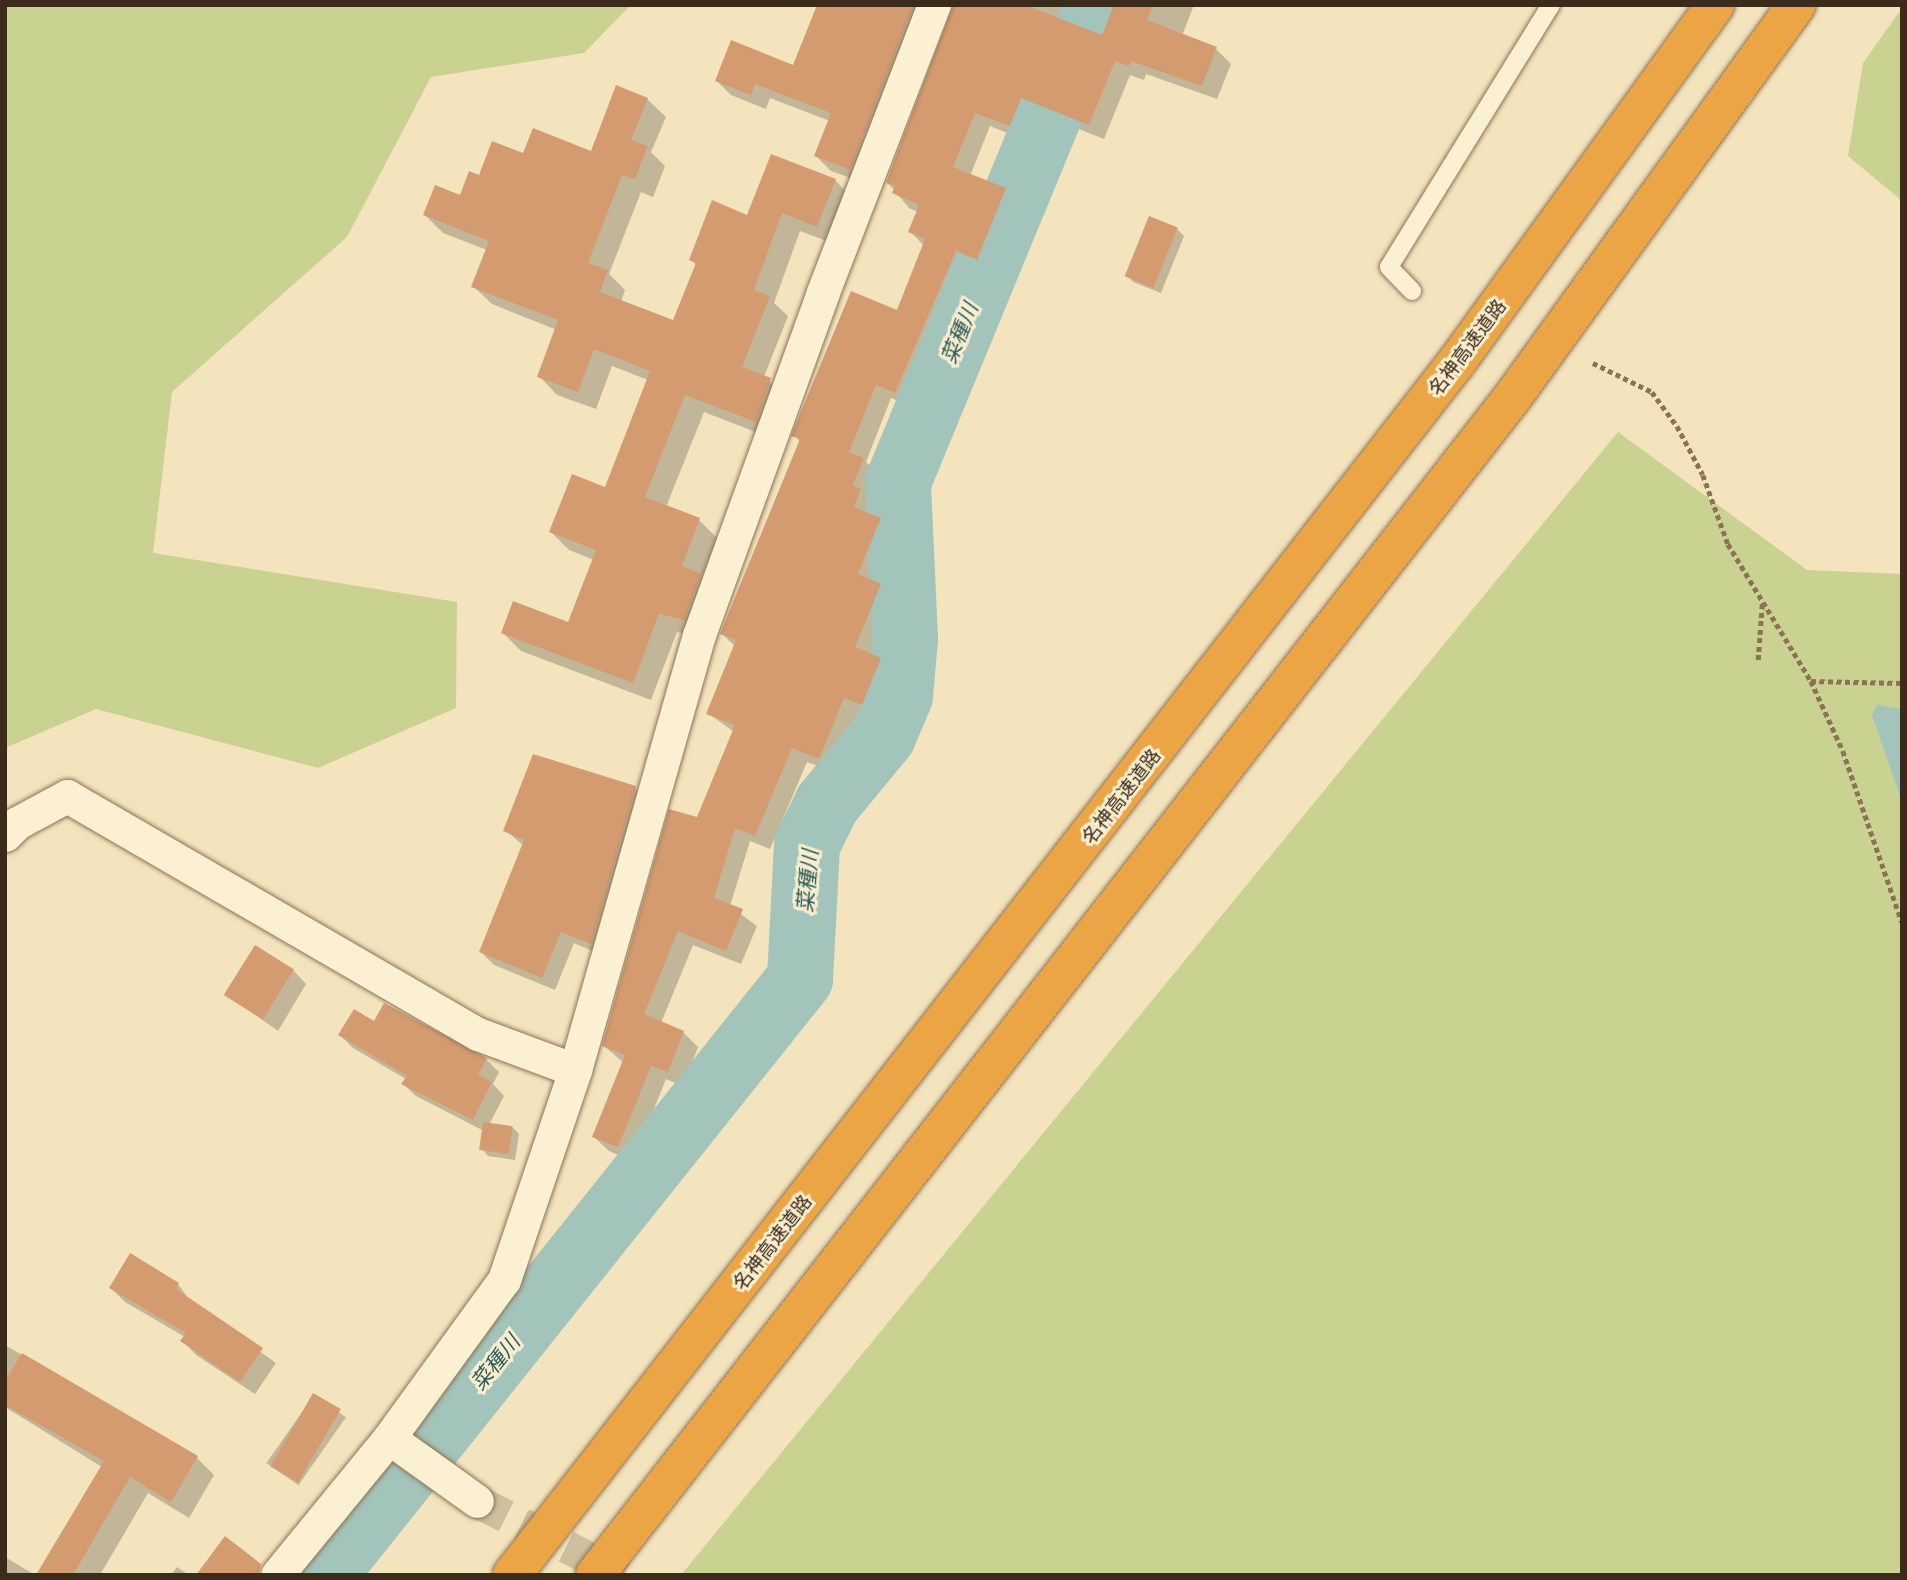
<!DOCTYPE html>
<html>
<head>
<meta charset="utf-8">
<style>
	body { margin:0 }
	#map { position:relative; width:1907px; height:1580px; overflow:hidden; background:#f3e4be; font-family:"PT Serif","Noto Sans JP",serif }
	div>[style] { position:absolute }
	.green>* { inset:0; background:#c9d291 }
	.water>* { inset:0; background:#a2c4ba }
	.shadow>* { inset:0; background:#0003; transform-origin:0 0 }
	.river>* { height:66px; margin:-33px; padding:0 33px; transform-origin:33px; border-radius:33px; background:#a2c4ba }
	.building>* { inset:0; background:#d59b70; transform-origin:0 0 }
	.street-tunnel>* { height:33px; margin-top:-16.5px; transform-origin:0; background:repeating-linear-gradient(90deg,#cebf9d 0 33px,transparent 0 50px) }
	.path>* { height:4.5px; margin-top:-2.25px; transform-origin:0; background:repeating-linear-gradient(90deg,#8d7355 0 5px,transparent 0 8.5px) }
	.roads { filter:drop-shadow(0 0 2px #8d7355) drop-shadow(0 0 2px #8d7355) }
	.lane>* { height:18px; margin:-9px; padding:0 9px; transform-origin:9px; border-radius:9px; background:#fcf0d2 }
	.street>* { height:33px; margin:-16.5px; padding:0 16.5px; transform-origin:16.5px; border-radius:16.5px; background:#fcf0d2 }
	.highway>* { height:38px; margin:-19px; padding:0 19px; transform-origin:19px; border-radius:19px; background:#eca545 }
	span { translate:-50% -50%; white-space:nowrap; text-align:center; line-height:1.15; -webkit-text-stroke:6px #f9edcf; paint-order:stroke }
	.street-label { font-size:19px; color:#3b2b1b }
	.water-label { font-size:21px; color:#295c5a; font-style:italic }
	.frame { position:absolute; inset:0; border:7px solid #3b2b1b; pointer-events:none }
</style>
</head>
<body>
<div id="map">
	<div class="green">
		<div style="clip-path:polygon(5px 5px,631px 5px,584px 53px,431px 77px,347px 237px,172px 392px,153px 553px,457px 602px,456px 708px,318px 768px,96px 709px,5px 748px)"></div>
		<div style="clip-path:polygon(1902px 8px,1902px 201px,1848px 156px,1863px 63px)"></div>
		<div style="clip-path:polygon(1618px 432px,1807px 570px,1902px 574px,1902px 1575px,681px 1575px)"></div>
	</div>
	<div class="water">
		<div style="clip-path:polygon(1877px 705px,1902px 709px,1902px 802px,1872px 715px)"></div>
	</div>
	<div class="shadow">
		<div style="clip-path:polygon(831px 5px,940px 5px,865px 183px,831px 171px,816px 156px,830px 121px,770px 98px,766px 109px,731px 95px,717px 81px,794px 67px)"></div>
		<div style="clip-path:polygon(953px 5px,1194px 5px,1182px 36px,1216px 49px,1231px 64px,1217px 99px,1146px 74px,1144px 80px,1130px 75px,1104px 139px,1036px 112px,1025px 140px,990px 126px,970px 176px,1005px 190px,1020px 205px,992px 274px,971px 265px,910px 406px,891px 398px,866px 462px,878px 474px,868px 498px,875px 505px,870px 516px,894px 534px,874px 583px,895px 600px,872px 656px,895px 675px,877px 718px,859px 711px,834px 772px,807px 762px,770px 849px,750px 841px,730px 906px,757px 926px,741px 964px,693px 945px,661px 1023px,683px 1032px,698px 1047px,683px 1086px,666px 1079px,633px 1161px,609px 1151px,594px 1137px,624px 1063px,604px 1046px,734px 732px,708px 713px,736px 647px,722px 634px,800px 442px,794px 435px,898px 312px,924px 246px,910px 231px,918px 212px,909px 208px,888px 183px,954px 12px)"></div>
		<div style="clip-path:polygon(647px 99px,666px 117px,651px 152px,665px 166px,653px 197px,641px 192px,609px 274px,625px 290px,621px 302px,674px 322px,696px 265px,691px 259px,748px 217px,835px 180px,853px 199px,835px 244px,800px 231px,774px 303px,788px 316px,764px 377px,789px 398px,774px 439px,704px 412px,666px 507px,699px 520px,717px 538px,702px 578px,718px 593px,702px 637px,677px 632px,651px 700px,521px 651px,503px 633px,569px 624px,594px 560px,569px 550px,551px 532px,606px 489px,648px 380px,612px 366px,596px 409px,557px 395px,539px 376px,557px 330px,492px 304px,473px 286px,487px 250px,443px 233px,425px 215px,461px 197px,480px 177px,524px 155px,592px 153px)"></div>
		<div style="clip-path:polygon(1177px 229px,1184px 236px,1161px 293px,1133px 282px,1127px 275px)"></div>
		<div style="clip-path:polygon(635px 788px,648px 801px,604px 956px,574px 943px,555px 990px,494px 965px,481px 952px,524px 846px,505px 830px)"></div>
		<div style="clip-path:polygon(293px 970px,306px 984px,278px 1031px,227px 995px)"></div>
		<div style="clip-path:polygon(374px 1023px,486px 1059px,499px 1072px,493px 1084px,504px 1096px,489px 1125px,513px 1128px,519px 1134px,515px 1160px,488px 1156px,482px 1149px,484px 1131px,416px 1096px,403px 1084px,406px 1079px,353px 1048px,340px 1035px)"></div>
		<div style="clip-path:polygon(178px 1284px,190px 1301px,276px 1363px,255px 1394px,196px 1355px,183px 1341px,185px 1337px,125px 1302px,111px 1288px)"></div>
		<div style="clip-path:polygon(5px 1345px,197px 1458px,214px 1475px,189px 1518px,148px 1493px,100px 1575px,38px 1575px,102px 1467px,5px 1407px)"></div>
		<div style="left:314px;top:1395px;width:39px;height:83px;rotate:35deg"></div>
		<div style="clip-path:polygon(5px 1557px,35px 1575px,5px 1575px)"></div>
		<div style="clip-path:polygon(177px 1567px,189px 1575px,171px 1575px)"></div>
	</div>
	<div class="river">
		<div style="left:324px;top:1575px;width:763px;rotate:-51.39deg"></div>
		<div style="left:800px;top:979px;width:134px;rotate:-87deg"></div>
		<div style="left:807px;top:845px;width:46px;rotate:-64deg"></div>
		<div style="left:827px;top:804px;width:88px;rotate:-50.5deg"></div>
		<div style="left:883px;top:736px;width:43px;rotate:-67deg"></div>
		<div style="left:900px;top:696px;width:57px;rotate:-85deg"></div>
		<div style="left:905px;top:639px;width:157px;rotate:-92.6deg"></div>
		<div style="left:898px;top:482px;width:436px;rotate:-67.6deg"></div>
		<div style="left:1064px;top:79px;width:82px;rotate:-64.7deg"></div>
	</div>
	<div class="building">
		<div style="clip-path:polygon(817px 5px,913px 5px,850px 170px,814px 156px,831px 113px,755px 84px,751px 95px,715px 81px,731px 40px,793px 65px)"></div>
		<div style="clip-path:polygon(953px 5px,1025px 5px,1102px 35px,1114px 5px,1153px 5px,1147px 20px,1217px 47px,1202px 86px,1131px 61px,1129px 66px,1115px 61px,1089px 125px,1021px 98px,1010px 126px,975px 113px,953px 167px,1006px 188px,977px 260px,956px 251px,895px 393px,876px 385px,849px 452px,864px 458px,853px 485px,861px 489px,854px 507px,881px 518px,858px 574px,881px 584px,855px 647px,881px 658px,862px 705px,844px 698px,819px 759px,792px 748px,755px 836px,735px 828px,714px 898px,743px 909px,726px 951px,678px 931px,644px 1014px,684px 1031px,668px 1072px,651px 1066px,618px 1147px,592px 1137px,625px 1055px,602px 1046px,669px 809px,697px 817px,735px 725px,706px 714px,736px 640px,720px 634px,800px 439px,791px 436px,851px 291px,897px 310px,925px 239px,908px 232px,919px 205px,892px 193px,895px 186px,886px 183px)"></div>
		<div style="clip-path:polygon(616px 85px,648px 98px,631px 140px,648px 146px,635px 179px,622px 175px,588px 263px,608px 270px,600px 292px,673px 320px,696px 263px,689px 260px,712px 200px,747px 215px,771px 154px,836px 179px,817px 227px,782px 213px,754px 290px,770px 296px,742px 367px,771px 378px,756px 422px,685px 395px,645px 497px,700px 518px,682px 566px,701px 574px,684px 620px,659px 614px,633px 683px,501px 633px,513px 601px,568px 622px,596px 550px,549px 532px,572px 474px,605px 487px,650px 371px,594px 349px,578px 392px,537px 377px,558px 320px,471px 287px,489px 241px,423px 215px,435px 185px,460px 195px,469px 171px,479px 175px,492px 141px,523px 153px,533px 128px,591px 151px)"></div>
		<div style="left:1149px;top:216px;width:31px;height:65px;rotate:22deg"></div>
		<div style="clip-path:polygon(533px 754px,636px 786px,591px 944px,561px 932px,542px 978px,479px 952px,524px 840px,503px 831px)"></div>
		<div style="left:255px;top:945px;width:46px;height:59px;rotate:32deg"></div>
		<div style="clip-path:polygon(384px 1003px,487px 1058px,478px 1075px,492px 1082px,473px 1120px,401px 1084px,407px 1076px,338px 1035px,354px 1009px,374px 1021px)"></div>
		<div style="left:483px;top:1122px;width:30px;height:28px;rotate:8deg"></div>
		<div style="clip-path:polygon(130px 1253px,179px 1283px,176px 1289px,263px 1348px,240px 1382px,180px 1341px,186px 1333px,109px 1288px)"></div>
		<div style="clip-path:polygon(22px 1353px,198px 1456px,171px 1502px,130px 1477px,73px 1575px,36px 1575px,104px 1461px,5px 1405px,5px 1381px)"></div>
		<div style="left:313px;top:1393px;width:32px;height:85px;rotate:30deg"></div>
		<div style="clip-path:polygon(225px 1536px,261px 1564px,258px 1575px,196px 1575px)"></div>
	</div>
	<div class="street-tunnel">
		<div style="left:477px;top:1501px;width:164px;rotate:26.9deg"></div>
	</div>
	<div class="path">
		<div style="left:1593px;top:363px;width:66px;rotate:26.2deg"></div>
		<div style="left:1652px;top:392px;width:42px;rotate:53.7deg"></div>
		<div style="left:1677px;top:426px;width:55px;rotate:62deg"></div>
		<div style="left:1703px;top:475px;width:73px;rotate:70.1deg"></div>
		<div style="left:1728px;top:544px;width:160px;rotate:58.8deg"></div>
		<div style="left:1811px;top:681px;width:91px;rotate:1.3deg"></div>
		<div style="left:1758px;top:660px;width:56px;rotate:-85.9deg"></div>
		<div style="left:1811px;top:681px;width:77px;rotate:65.4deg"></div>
		<div style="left:1843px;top:751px;width:181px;rotate:71deg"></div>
	</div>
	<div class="roads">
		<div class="lane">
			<div style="left:1412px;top:291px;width:33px;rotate:-134deg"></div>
			<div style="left:1389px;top:267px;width:308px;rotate:-58.3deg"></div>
		</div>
		<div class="street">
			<div style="left:5px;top:835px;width:17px;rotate:-45deg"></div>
			<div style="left:17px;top:823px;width:57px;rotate:-28.4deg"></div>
			<div style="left:67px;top:796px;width:475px;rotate:30.1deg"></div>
			<div style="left:478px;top:1034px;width:103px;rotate:20.4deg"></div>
			<div style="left:389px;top:1438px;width:108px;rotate:35.6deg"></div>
			<div style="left:277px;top:1575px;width:177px;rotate:-50.7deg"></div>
			<div style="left:389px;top:1438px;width:195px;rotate:-54deg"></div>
			<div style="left:504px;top:1280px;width:222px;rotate:-71.3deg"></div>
			<div style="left:575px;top:1070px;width:452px;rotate:-74.1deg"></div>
			<div style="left:699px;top:635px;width:365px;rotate:-70.1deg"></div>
			<div style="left:823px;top:292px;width:308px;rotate:-68.9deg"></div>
		</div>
		<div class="highway">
			<div style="left:512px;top:1575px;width:1536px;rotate:-52.09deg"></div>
			<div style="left:1456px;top:363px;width:442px;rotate:-54.1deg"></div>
			<div style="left:595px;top:1575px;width:1492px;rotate:-52.08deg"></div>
			<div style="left:1512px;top:398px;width:485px;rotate:-54.1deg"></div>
		</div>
	</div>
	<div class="street-label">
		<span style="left:1467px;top:347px;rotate:-53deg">名神高速道路</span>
		<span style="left:1121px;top:796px;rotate:-52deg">名神高速道路</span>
		<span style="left:772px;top:1242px;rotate:-52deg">名神高速道路</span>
	</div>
	<div class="water-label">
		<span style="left:959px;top:333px;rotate:-68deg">菜種川</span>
		<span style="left:807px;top:881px;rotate:-85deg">菜種川</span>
		<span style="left:495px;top:1362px;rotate:-51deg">菜種川</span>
	</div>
	<div class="frame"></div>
</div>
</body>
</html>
